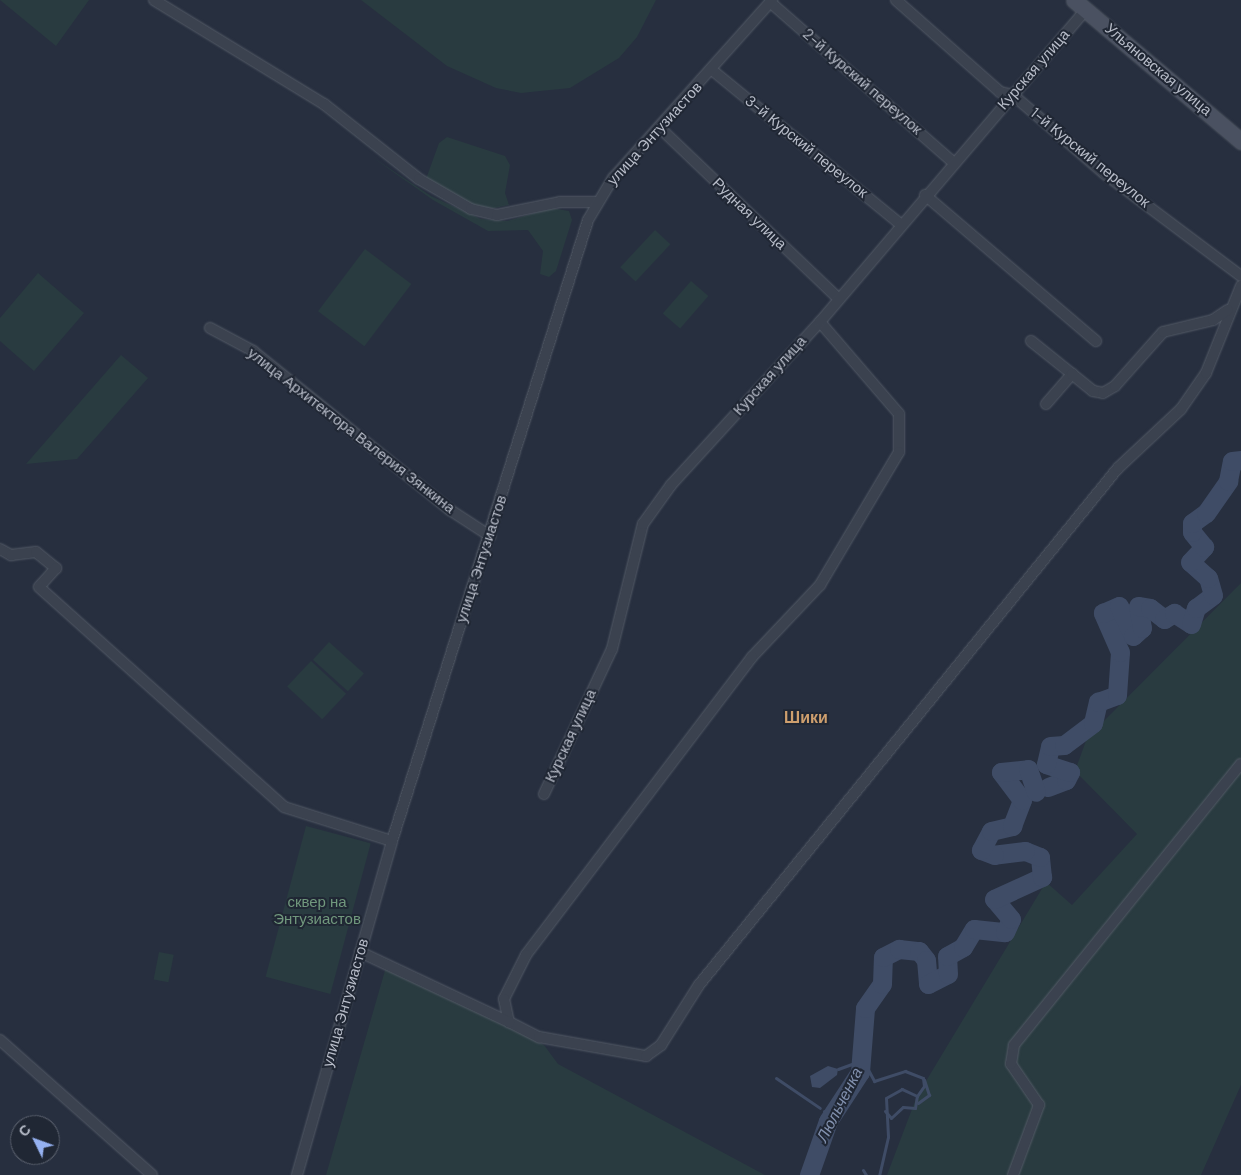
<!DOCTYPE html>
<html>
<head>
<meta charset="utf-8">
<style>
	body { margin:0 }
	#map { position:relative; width:1241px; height:1175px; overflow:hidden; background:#272f3f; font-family:"DM Sans",sans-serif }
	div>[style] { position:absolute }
	.green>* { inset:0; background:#293b40; transform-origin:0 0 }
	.water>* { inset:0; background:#3f4c66 }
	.stream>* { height:3px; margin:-1.5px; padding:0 1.5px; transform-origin:1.5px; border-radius:1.5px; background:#3f4c66 }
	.river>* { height:19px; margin:-9.5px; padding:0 9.5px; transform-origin:9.5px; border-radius:9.5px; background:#3f4c66 }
	.roads { filter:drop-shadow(0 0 1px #535a66) drop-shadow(0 0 1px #535a66) }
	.street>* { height:10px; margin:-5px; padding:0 5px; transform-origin:5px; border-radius:5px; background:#3b424f }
	.secondary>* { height:15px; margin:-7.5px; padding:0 7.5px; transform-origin:7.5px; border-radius:7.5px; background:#4a5161 }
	span { translate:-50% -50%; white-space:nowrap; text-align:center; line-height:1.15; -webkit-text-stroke:4px #202734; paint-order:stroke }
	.street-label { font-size:15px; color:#b8bdc9 }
	.park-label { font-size:15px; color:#71987d }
	.neighbourhood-label { font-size:16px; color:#ce9f6e; font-weight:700 }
	.water-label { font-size:16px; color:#8291ae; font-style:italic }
	.north { position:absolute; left:10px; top:1115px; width:50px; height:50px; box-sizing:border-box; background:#202734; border:1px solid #5d6370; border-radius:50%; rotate:312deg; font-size:14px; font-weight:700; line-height:20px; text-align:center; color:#b8bdc9 }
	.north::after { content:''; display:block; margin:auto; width:18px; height:22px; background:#95b1f1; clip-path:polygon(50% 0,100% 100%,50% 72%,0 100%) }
</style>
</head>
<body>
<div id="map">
	<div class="green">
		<div style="clip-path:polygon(0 0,89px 0,56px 46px)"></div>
		<div style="clip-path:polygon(361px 0,656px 0,637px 37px,619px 58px,570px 88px,521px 93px,496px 88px,447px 66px)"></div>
		<div style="clip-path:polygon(447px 137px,505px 156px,510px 165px,505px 193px,509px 205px,490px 209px,472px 205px,426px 179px,439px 143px)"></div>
		<div style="clip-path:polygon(372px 157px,431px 196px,481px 219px,507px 221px,551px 208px,569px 211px,572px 220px,556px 271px,549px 277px,540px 274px,543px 251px,528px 230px,488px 231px,433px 200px)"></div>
		<div style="left:655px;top:230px;width:21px;height:51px;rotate:43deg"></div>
		<div style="left:365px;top:249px;width:58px;height:78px;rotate:37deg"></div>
		<div style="clip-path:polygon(38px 273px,84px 313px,34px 371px,0 341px,0 318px)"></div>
		<div style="left:691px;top:281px;width:23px;height:43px;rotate:41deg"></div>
		<div style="clip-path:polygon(121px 355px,148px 378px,77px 459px,26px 464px)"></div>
		<div style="clip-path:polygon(1241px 583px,1241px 1085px,1201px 1175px,887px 1175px,917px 1096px,1046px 882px,1072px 905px,1137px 834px,1075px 771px,1087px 738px)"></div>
		<div style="left:329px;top:642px;width:47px;height:24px;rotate:42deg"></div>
		<div style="left:311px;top:661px;width:48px;height:35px;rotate:43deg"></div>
		<div style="left:306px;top:826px;width:67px;height:156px;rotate:15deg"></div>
		<div style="left:159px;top:952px;width:15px;height:28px;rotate:11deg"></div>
		<div style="clip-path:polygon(386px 967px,544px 1045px,558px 1064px,765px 1175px,326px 1175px)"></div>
	</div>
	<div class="water">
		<div style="clip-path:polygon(828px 1066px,838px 1069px,837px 1075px,820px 1088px,812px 1087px,810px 1076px)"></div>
	</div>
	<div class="stream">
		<div style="left:838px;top:1069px;width:27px;rotate:-20deg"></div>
		<div style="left:863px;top:1060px;width:24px;rotate:62deg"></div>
		<div style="left:874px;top:1081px;width:33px;rotate:-18deg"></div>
		<div style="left:905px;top:1071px;width:19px;rotate:21deg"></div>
		<div style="left:923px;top:1078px;width:8px;rotate:83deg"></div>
		<div style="left:924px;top:1086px;width:12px;rotate:125deg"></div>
		<div style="left:917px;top:1096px;width:17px;rotate:-155deg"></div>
		<div style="left:902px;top:1089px;width:18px;rotate:151deg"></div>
		<div style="left:886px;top:1098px;width:39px;rotate:87deg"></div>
		<div style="left:888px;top:1137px;width:39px;rotate:103deg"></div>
		<div style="left:776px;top:1078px;width:53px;rotate:34.3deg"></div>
		<div style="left:918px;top:1103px;width:14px;rotate:-36deg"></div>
		<div style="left:929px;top:1095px;width:16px;rotate:-108deg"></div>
		<div style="left:824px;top:1111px;width:10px;rotate:45deg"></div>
		<div style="left:885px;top:1111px;width:9px;rotate:49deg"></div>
		<div style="left:891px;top:1118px;width:16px;rotate:-43deg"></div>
		<div style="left:903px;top:1107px;width:12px;rotate:5deg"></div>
		<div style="left:915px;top:1108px;width:12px;rotate:-81deg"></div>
		<div style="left:863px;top:1170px;width:6px;rotate:59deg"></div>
	</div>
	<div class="river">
		<div style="left:1048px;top:787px;width:19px;rotate:-21deg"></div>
		<div style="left:1066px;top:780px;width:9px;rotate:-63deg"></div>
		<div style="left:1070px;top:772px;width:25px;rotate:-162deg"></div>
		<div style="left:1046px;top:764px;width:18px;rotate:-77deg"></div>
		<div style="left:1050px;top:746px;width:14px;rotate:-4deg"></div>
		<div style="left:1064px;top:745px;width:36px;rotate:-37deg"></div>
		<div style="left:1093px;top:723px;width:22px;rotate:-77deg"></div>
		<div style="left:1098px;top:702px;width:20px;rotate:-20deg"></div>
		<div style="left:1117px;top:695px;width:43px;rotate:-86deg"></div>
		<div style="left:1120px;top:652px;width:43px;rotate:-113.6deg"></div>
		<div style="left:1103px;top:613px;width:17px;rotate:-24deg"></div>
		<div style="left:1119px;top:606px;width:33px;rotate:65deg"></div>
		<div style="left:1133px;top:636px;width:12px;rotate:-42deg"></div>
		<div style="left:1142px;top:628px;width:22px;rotate:-100deg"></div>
		<div style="left:1138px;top:606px;width:12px;rotate:9deg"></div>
		<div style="left:1150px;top:608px;width:18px;rotate:38deg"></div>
		<div style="left:1164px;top:619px;width:12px;rotate:-31deg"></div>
		<div style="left:1174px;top:613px;width:20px;rotate:33deg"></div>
		<div style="left:1191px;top:624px;width:17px;rotate:-73deg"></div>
		<div style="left:1196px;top:608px;width:21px;rotate:-37deg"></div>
		<div style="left:1213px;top:595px;width:18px;rotate:-106deg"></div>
		<div style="left:1208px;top:578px;width:24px;rotate:-138deg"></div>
		<div style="left:1190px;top:562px;width:21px;rotate:-47deg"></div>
		<div style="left:1204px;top:547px;width:19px;rotate:-129deg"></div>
		<div style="left:1192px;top:532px;width:9px;rotate:-90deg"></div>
		<div style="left:1192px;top:523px;width:17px;rotate:-36deg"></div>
		<div style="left:1206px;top:513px;width:39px;rotate:-55deg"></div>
		<div style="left:1228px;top:481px;width:20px;rotate:-79deg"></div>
		<div style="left:1232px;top:461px;width:9px;rotate:-6deg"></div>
		<div style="left:809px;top:1175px;width:57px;rotate:-70.6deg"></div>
		<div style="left:828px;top:1121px;width:59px;rotate:-56.9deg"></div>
		<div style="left:860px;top:1072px;width:64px;rotate:-85.5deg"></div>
		<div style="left:865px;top:1008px;width:29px;rotate:-55deg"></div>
		<div style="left:882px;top:984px;width:27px;rotate:-88deg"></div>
		<div style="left:883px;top:957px;width:18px;rotate:-27deg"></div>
		<div style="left:899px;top:949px;width:20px;rotate:6deg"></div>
		<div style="left:919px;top:951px;width:11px;rotate:52deg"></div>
		<div style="left:926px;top:960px;width:24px;rotate:85deg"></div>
		<div style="left:928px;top:984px;width:22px;rotate:-27deg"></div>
		<div style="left:948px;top:974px;width:18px;rotate:-93deg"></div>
		<div style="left:947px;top:956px;width:18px;rotate:-29deg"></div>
		<div style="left:963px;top:947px;width:21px;rotate:-59deg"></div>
		<div style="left:974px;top:929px;width:31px;rotate:6deg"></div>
		<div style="left:1005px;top:932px;width:14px;rotate:-65deg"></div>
		<div style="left:1011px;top:919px;width:26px;rotate:-130deg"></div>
		<div style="left:994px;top:899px;width:53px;rotate:-24.6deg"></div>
		<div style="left:1042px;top:877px;width:20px;rotate:-96deg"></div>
		<div style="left:1040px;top:857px;width:16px;rotate:-158deg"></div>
		<div style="left:1025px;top:851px;width:31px;rotate:173deg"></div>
		<div style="left:994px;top:855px;width:14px;rotate:-159deg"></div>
		<div style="left:981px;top:850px;width:21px;rotate:-62deg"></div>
		<div style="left:991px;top:831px;width:22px;rotate:-13deg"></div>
		<div style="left:1012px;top:826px;width:28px;rotate:-69deg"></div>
		<div style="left:1022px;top:800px;width:35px;rotate:-127deg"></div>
		<div style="left:1001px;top:772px;width:27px;rotate:-6deg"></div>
		<div style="left:1028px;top:769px;width:24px;rotate:71deg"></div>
	</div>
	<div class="roads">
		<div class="street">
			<div style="left:154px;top:0;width:199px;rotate:31.5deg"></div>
			<div style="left:324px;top:104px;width:121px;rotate:38.3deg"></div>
			<div style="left:419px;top:179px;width:60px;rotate:30deg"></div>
			<div style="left:471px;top:209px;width:27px;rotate:13deg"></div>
			<div style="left:497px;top:215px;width:64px;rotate:-11.7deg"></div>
			<div style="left:560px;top:202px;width:37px"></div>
			<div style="left:896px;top:0;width:139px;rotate:41.5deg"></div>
			<div style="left:1000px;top:92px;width:13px;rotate:13deg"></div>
			<div style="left:1013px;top:95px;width:121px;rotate:40.7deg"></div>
			<div style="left:1105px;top:174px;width:170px;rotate:36.9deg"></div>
			<div style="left:770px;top:2px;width:243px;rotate:41.2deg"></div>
			<div style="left:712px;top:70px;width:243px;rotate:39.3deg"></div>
			<div style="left:661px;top:129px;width:246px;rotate:43.7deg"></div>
			<div style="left:925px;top:195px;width:225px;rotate:40.5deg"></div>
			<div style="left:820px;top:322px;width:121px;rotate:49.3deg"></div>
			<div style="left:899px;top:414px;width:38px;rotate:90deg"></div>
			<div style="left:899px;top:452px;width:155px;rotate:120.7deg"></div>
			<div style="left:820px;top:585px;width:99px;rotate:133.4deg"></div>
			<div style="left:752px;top:657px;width:374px;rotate:127.2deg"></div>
			<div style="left:526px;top:955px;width:49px;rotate:116.6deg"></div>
			<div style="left:504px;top:999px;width:24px;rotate:78deg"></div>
			<div style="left:509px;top:1022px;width:34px;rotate:27deg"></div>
			<div style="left:539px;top:1037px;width:109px;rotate:10.1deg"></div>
			<div style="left:646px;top:1056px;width:19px;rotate:-36deg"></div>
			<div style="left:661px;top:1045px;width:71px;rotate:-57.7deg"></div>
			<div style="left:699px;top:985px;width:665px;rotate:-50.98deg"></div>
			<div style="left:1118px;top:468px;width:86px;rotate:-43.1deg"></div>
			<div style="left:1181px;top:409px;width:44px;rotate:-55.2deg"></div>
			<div style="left:1206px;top:373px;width:94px;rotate:-68.1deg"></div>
			<div style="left:210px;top:328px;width:49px;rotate:28.1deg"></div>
			<div style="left:253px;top:351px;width:253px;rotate:38.9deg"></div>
			<div style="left:450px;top:510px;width:48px;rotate:33deg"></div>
			<div style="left:1031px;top:341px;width:53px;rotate:38.8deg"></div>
			<div style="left:1046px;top:404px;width:40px;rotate:-49deg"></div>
			<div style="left:1072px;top:374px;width:27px;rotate:39deg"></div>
			<div style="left:1093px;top:391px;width:10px;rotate:11deg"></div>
			<div style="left:1103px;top:393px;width:14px;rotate:-30deg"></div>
			<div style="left:1115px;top:386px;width:72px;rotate:-48.4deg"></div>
			<div style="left:1163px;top:332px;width:51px;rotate:-13.5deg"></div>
			<div style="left:1213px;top:320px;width:18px;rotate:-34deg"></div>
			<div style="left:0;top:549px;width:13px;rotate:29deg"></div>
			<div style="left:11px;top:555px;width:25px;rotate:-7deg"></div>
			<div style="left:36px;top:552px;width:26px;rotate:39deg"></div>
			<div style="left:56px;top:568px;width:25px;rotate:132deg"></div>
			<div style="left:39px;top:587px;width:329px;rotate:41.9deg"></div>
			<div style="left:284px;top:807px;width:113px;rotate:17.5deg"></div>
			<div style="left:544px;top:794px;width:160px;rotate:-64.9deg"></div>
			<div style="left:612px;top:649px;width:129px;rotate:-76.1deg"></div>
			<div style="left:643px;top:524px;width:48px;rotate:-54.3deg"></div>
			<div style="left:671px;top:485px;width:221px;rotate:-47.6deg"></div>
			<div style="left:820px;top:322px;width:411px;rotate:-49.6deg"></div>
			<div style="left:360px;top:952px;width:165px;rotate:25.2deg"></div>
			<div style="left:0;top:1040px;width:203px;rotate:41.6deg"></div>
			<div style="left:297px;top:1175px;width:347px;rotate:-74.1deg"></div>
			<div style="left:392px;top:841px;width:651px;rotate:-72.48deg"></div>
			<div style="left:588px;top:220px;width:49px;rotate:-59.2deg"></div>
			<div style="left:613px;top:178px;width:239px;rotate:-48.2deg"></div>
			<div style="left:1013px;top:1175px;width:75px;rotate:-69.6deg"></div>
			<div style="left:1039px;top:1105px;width:50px;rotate:-124.3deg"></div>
			<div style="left:1011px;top:1064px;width:19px;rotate:-81deg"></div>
			<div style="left:1014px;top:1045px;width:361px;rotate:-51.1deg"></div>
		</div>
		<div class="secondary">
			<div style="left:1074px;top:0;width:219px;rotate:40.2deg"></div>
		</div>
	</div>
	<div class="street-label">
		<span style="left:1034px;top:70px;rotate:-49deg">Курская улица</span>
		<span style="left:1158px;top:70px;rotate:40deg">Ульяновская улица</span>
		<span style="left:862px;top:82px;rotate:41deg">2-й Курский переулок</span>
		<span style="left:655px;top:134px;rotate:-48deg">улица Энтузиастов</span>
		<span style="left:806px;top:147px;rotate:39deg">3-й Курский переулок</span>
		<span style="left:1090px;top:158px;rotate:39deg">1-й Курский переулок</span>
		<span style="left:749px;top:214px;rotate:44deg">Рудная улица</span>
		<span style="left:770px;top:376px;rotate:-48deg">Курская улица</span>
		<span style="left:351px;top:431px;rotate:38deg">улица Архитектора Валерия Зянкина</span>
		<span style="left:482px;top:559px;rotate:-72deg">улица Энтузиастов</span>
		<span style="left:571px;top:736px;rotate:-65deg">Курская улица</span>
		<span style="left:346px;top:1003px;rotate:-74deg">улица Энтузиастов</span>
	</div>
	<div class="park-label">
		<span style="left:317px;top:911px">сквер на<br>Энтузиастов</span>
	</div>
	<div class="neighbourhood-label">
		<span style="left:806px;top:718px">Шики</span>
	</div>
	<div class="water-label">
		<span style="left:840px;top:1105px;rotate:-63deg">Люльченка</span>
	</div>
	<div class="north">С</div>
</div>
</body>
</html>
